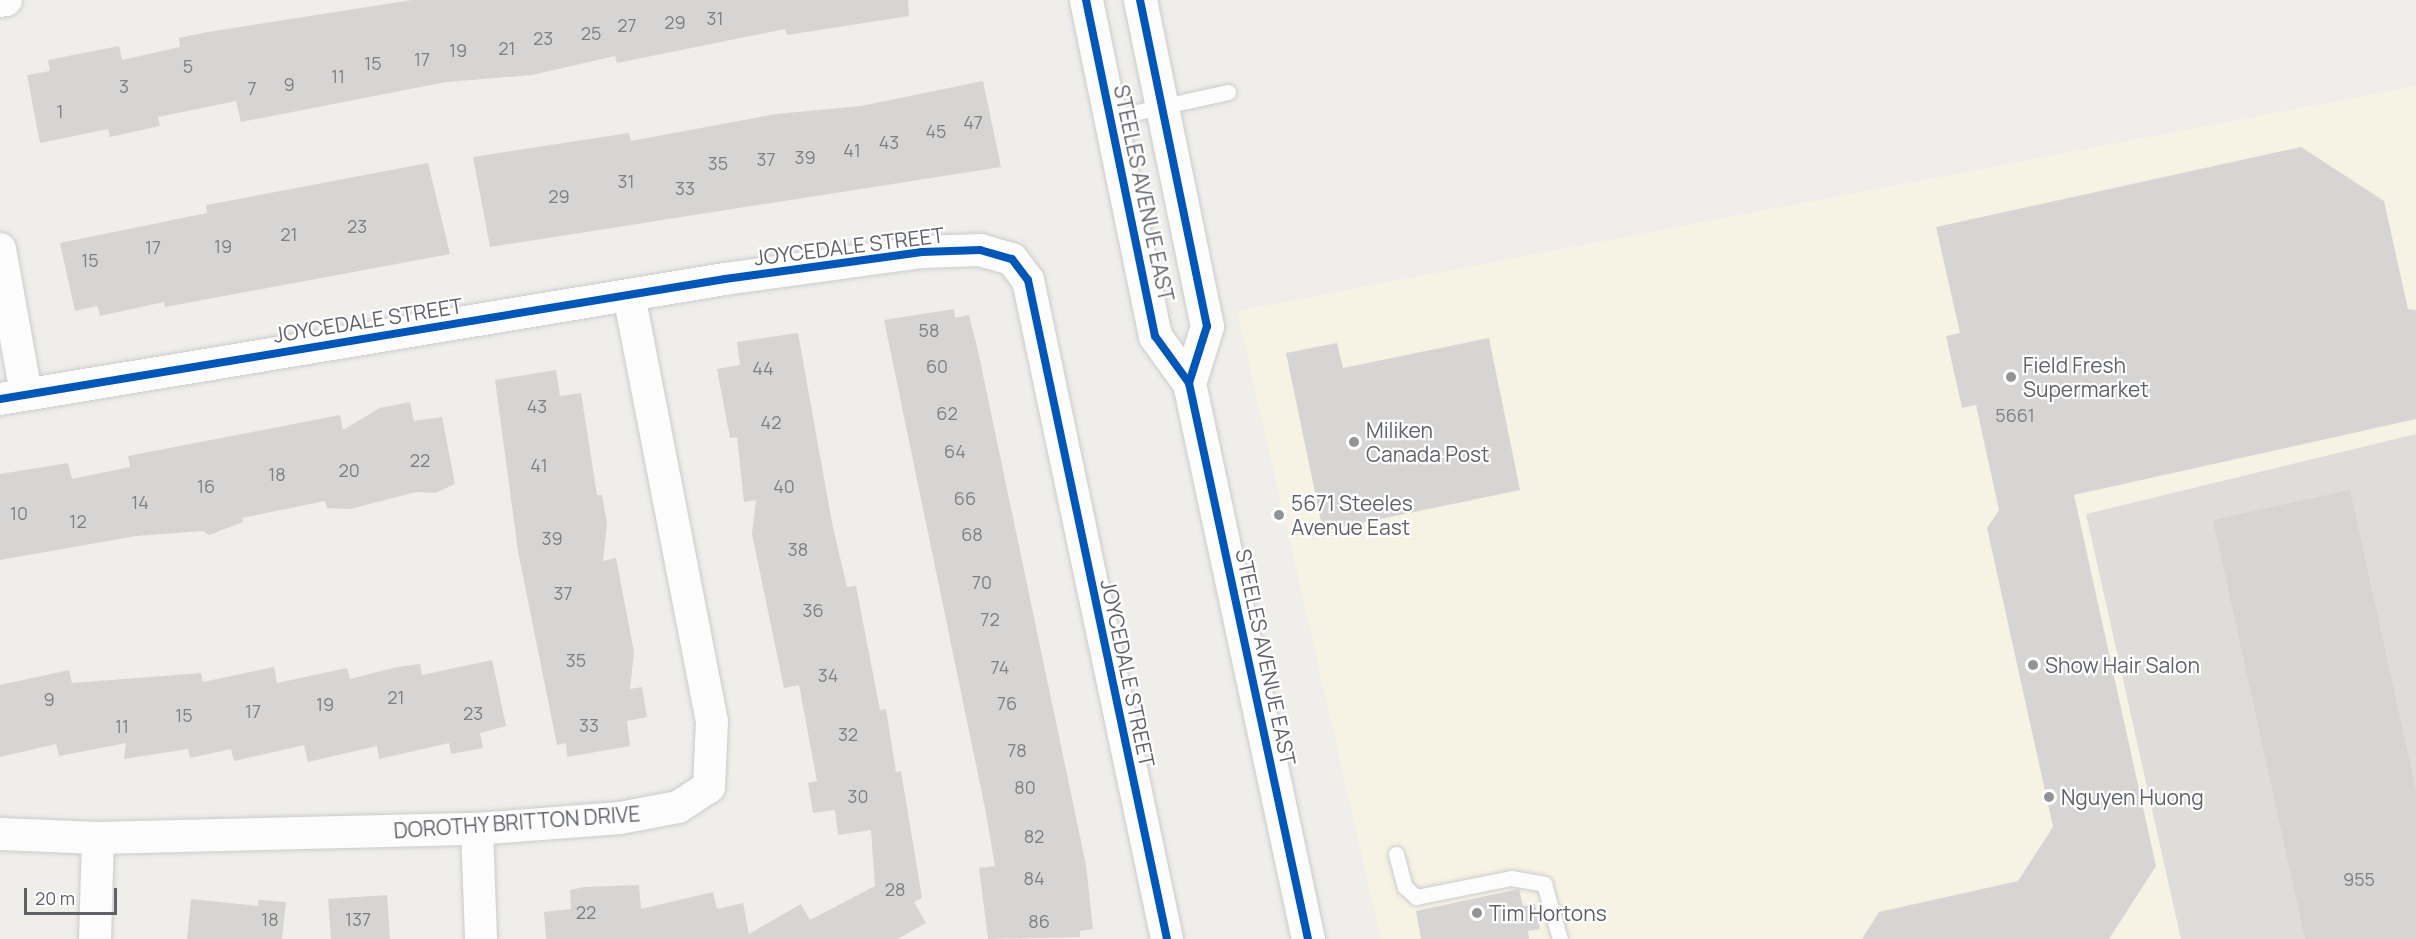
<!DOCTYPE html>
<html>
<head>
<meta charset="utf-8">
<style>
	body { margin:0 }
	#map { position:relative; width:2416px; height:939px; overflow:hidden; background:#efeeea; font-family:Manrope,sans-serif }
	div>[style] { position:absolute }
	.commercial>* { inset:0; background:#f7f3e4 }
	.industrial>* { inset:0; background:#dfddda }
	.building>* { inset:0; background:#d6d5d3; transform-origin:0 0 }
	.roads { filter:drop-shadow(0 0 2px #cbcccc) drop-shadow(0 0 2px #cbcccc) }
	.lane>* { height:15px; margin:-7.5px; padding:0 7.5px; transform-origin:7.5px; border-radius:7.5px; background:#fdfcfc }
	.street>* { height:32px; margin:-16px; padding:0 16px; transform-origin:16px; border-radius:16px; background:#fdfcfc }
	.secondary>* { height:33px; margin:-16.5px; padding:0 16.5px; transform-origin:16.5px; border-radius:16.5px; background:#fdfcfc }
	.cycleway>* { height:8px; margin:-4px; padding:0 4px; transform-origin:4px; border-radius:4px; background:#0057b8 }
	.dots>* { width:16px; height:16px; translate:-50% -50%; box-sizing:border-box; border:3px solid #fff; border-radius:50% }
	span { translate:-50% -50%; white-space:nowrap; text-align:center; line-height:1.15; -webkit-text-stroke:4.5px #fff; paint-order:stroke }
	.number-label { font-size:18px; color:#7e8184 }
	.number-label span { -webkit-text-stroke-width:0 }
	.street-label { font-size:21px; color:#5f6368 }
	.poi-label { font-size:21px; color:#5f6368 }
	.left { translate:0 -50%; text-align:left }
	.scale { position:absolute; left:24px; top:888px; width:93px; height:27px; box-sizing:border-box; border:3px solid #5f6368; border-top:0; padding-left:8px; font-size:18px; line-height:21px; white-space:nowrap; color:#5f6368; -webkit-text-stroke:4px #fff; paint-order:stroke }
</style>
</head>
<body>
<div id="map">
	<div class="commercial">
		<div style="clip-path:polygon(2416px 86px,2416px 434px,2086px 515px,2181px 939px,1381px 939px,1237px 311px)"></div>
	</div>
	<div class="industrial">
		<div style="clip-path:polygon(2416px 434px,2416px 939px,2181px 939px,2086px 514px)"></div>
	</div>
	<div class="building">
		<div style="clip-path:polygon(412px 0,908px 0,909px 16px,787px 35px,785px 29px,617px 63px,615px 56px,532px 75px,446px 82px,241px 122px,236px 101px,158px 117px,160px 126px,110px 137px,108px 129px,40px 143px,27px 75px,50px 71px,48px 60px,119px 46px,122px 60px,180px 47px,179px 38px,208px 32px)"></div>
		<div style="clip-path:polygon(983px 81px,1001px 167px,490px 247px,473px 157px,629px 133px,631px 141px,776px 114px,861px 106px)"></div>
		<div style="clip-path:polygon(2301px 147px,2384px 201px,2408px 309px,2416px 310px,2416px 419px,2074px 495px,2156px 866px,2109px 939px,1862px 939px,1879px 912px,2018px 881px,2053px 827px,1987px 528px,1999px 510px,1976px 405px,1962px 408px,1946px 336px,1960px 333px,1936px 227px)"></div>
		<div style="clip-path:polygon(428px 163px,450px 254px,165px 307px,164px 302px,100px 316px,97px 306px,75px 311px,60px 243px,207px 213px,206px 205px,228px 201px)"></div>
		<div style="clip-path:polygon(954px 309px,955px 318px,969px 315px,978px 351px,1086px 865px,1093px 929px,1080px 931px,1080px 937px,988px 939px,979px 868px,995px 866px,986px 813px,884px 320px)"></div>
		<div style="clip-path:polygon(798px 333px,832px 523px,847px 587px,856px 586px,880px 710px,886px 709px,896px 772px,901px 771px,922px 898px,914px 902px,926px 923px,897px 939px,546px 939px,544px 912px,571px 909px,570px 890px,584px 887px,639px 885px,641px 909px,713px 892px,717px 909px,743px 903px,749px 934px,801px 904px,810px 920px,875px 886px,871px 830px,838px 835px,835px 810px,813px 813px,808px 783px,817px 781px,799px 685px,784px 688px,752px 534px,756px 500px,744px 502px,737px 437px,730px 438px,717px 369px,740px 365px,737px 342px)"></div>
		<div style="clip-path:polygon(1489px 338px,1520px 490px,1323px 531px,1286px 353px,1337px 343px,1343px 368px)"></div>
		<div style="clip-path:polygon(556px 370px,560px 396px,581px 393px,597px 495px,602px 495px,607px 523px,603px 561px,616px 558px,634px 652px,630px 689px,642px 687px,647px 717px,627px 721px,630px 746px,567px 757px,566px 743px,557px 745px,518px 551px,495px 380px)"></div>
		<div style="clip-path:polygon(410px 402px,414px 421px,442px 417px,455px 484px,435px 493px,416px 492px,350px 509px,327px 508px,325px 501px,242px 518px,243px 522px,209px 535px,203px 531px,136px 536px,0 560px,0 474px,68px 463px,72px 479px,130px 467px,128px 456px,340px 415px,343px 430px,380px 408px)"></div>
		<div style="clip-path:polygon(2350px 490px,2416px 790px,2416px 939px,2305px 939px,2213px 520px)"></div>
		<div style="clip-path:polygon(492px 660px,506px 726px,480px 733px,483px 748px,451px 754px,449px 743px,379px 759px,377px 746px,308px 762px,304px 745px,234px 761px,231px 749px,190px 758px,188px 749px,124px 759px,126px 743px,59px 756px,56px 744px,0 757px,0 685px,69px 670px,72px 683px,201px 673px,203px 682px,274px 667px,277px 683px,347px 668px,350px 679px,397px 667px,420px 664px,422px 675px)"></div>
		<div style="clip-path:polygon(1519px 889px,1523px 906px,1535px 904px,1540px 929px,1528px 931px,1529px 939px,1421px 939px,1416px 911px)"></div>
		<div style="left:387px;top:895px;width:44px;height:59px;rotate:86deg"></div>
		<div style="clip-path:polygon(191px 899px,258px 906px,258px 900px,286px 902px,282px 939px,187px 939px)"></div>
	</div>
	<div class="roads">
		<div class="lane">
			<div style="left:1110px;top:118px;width:121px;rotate:-12.4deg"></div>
			<div style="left:1396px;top:854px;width:34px;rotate:75deg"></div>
			<div style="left:1405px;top:887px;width:15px;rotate:42deg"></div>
			<div style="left:1416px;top:897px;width:97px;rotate:-11.3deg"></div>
			<div style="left:1511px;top:878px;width:34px;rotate:10deg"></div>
			<div style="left:1544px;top:884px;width:57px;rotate:73.8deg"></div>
		</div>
		<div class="street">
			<div style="left:0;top:1px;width:6px;rotate:-9deg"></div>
			<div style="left:0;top:249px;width:147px;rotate:79.8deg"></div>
			<div style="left:0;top:399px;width:735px;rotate:-9.4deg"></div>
			<div style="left:725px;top:279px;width:199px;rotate:-7.8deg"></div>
			<div style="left:922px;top:252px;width:58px;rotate:-2deg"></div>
			<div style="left:980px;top:250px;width:33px;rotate:16deg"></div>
			<div style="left:1012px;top:259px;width:26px;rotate:53deg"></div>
			<div style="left:1028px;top:280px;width:673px;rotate:78.09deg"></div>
			<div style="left:477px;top:829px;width:110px;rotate:87.9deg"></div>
			<div style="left:0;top:834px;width:98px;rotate:2.3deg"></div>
			<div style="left:98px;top:838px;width:379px;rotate:-1.4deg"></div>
			<div style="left:477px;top:829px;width:143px;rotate:-4.4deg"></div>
			<div style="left:620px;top:818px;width:59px;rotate:-10.7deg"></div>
			<div style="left:678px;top:807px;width:37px;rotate:-33deg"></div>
			<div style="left:709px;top:787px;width:65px;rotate:-87.4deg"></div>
			<div style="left:712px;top:722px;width:435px;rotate:-101deg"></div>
			<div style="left:95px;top:939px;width:101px;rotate:-88.3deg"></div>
		</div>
		<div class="secondary">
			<div style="left:1086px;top:0;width:343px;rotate:78.4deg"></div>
			<div style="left:1155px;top:336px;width:58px;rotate:54.1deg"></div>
			<div style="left:1189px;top:383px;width:569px;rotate:77.92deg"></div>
			<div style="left:1140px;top:0;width:333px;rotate:78.4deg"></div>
			<div style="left:1207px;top:326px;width:60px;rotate:107.5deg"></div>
		</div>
	</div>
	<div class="cycleway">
		<div style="left:1086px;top:0;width:343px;rotate:78.4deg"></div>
		<div style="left:1155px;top:336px;width:58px;rotate:54.1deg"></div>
		<div style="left:1189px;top:383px;width:569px;rotate:77.92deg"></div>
		<div style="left:1140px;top:0;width:333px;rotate:78.4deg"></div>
		<div style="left:1207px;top:326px;width:60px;rotate:107.5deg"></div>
		<div style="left:0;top:399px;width:735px;rotate:-9.4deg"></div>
		<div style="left:725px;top:279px;width:199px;rotate:-7.8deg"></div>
		<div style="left:922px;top:252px;width:58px;rotate:-2deg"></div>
		<div style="left:980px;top:250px;width:33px;rotate:16deg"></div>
		<div style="left:1012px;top:259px;width:26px;rotate:53deg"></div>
		<div style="left:1028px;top:280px;width:673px;rotate:78.09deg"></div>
	</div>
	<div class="dots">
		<div style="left:2011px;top:377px;background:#919496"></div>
		<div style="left:1354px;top:442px;background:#919496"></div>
		<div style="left:1279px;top:515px;background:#919496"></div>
		<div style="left:2033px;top:665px;background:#919496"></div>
		<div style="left:2049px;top:797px;background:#919496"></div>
		<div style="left:1477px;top:913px;background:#919496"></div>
	</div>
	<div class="number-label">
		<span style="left:715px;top:18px">31</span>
		<span style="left:675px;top:22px">29</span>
		<span style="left:627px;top:25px">27</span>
		<span style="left:591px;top:33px">25</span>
		<span style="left:543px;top:38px">23</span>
		<span style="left:507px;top:48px">21</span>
		<span style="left:458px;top:50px">19</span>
		<span style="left:422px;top:59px">17</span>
		<span style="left:373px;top:63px">15</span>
		<span style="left:188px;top:66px">5</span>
		<span style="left:338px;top:76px">11</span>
		<span style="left:289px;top:84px">9</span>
		<span style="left:124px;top:86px">3</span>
		<span style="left:252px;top:88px">7</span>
		<span style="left:60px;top:111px">1</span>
		<span style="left:973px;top:122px">47</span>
		<span style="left:936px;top:131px">45</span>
		<span style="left:889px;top:142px">43</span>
		<span style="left:852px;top:150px">41</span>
		<span style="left:805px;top:157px">39</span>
		<span style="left:766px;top:159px">37</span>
		<span style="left:718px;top:163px">35</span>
		<span style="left:626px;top:181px">31</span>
		<span style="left:685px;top:188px">33</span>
		<span style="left:559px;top:196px">29</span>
		<span style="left:357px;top:226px">23</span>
		<span style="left:289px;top:234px">21</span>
		<span style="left:223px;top:246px">19</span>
		<span style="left:153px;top:247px">17</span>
		<span style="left:90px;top:260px">15</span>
		<span style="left:929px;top:330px">58</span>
		<span style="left:937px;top:366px">60</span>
		<span style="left:763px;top:368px">44</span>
		<span style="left:537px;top:406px">43</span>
		<span style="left:947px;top:413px">62</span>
		<span style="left:2015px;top:415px">5661</span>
		<span style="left:771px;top:422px">42</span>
		<span style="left:955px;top:451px">64</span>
		<span style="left:420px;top:460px">22</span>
		<span style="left:539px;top:465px">41</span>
		<span style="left:349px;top:470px">20</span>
		<span style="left:277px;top:474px">18</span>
		<span style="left:206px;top:486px">16</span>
		<span style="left:784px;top:486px">40</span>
		<span style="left:965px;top:498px">66</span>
		<span style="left:140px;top:502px">14</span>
		<span style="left:19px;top:513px">10</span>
		<span style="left:78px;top:521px">12</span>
		<span style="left:972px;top:534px">68</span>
		<span style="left:552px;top:538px">39</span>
		<span style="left:798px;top:549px">38</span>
		<span style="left:982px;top:582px">70</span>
		<span style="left:563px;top:593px">37</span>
		<span style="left:813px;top:610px">36</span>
		<span style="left:990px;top:619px">72</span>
		<span style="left:576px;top:660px">35</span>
		<span style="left:1000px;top:667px">74</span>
		<span style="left:828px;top:675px">34</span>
		<span style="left:396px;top:697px">21</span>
		<span style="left:49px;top:699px">9</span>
		<span style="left:1007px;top:703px">76</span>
		<span style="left:325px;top:704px">19</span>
		<span style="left:253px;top:711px">17</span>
		<span style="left:473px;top:713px">23</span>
		<span style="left:184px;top:715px">15</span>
		<span style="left:589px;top:725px">33</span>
		<span style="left:122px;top:726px">11</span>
		<span style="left:848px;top:734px">32</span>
		<span style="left:1017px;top:750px">78</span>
		<span style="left:1025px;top:787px">80</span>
		<span style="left:858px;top:796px">30</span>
		<span style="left:1034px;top:836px">82</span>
		<span style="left:1034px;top:878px">84</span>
		<span style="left:2359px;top:879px">955</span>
		<span style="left:895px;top:889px">28</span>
		<span style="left:586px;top:912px">22</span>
		<span style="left:270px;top:919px">18</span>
		<span style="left:358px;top:919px">137</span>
		<span style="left:1039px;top:921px">86</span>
	</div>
	<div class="street-label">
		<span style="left:1144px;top:193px;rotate:78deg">STEELES AVENUE EAST</span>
		<span style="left:849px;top:246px;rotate:-7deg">JOYCEDALE STREET</span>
		<span style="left:368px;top:320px;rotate:-9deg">JOYCEDALE STREET</span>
		<span style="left:1266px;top:657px;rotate:78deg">STEELES AVENUE EAST</span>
		<span style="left:1128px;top:673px;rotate:78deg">JOYCEDALE STREET</span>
		<span style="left:517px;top:822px;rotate:-4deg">DOROTHY BRITTON DRIVE</span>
	</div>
	<div class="poi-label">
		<span class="left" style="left:2023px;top:377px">Field Fresh<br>Supermarket</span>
		<span class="left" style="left:1366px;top:442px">Miliken<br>Canada Post</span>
		<span class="left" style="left:1291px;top:515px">5671 Steeles<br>Avenue East</span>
		<span class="left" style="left:2045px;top:665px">Show Hair Salon</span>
		<span class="left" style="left:2061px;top:797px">Nguyen Huong</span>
		<span class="left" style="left:1489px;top:913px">Tim Hortons</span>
	</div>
	<div class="scale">20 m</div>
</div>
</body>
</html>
